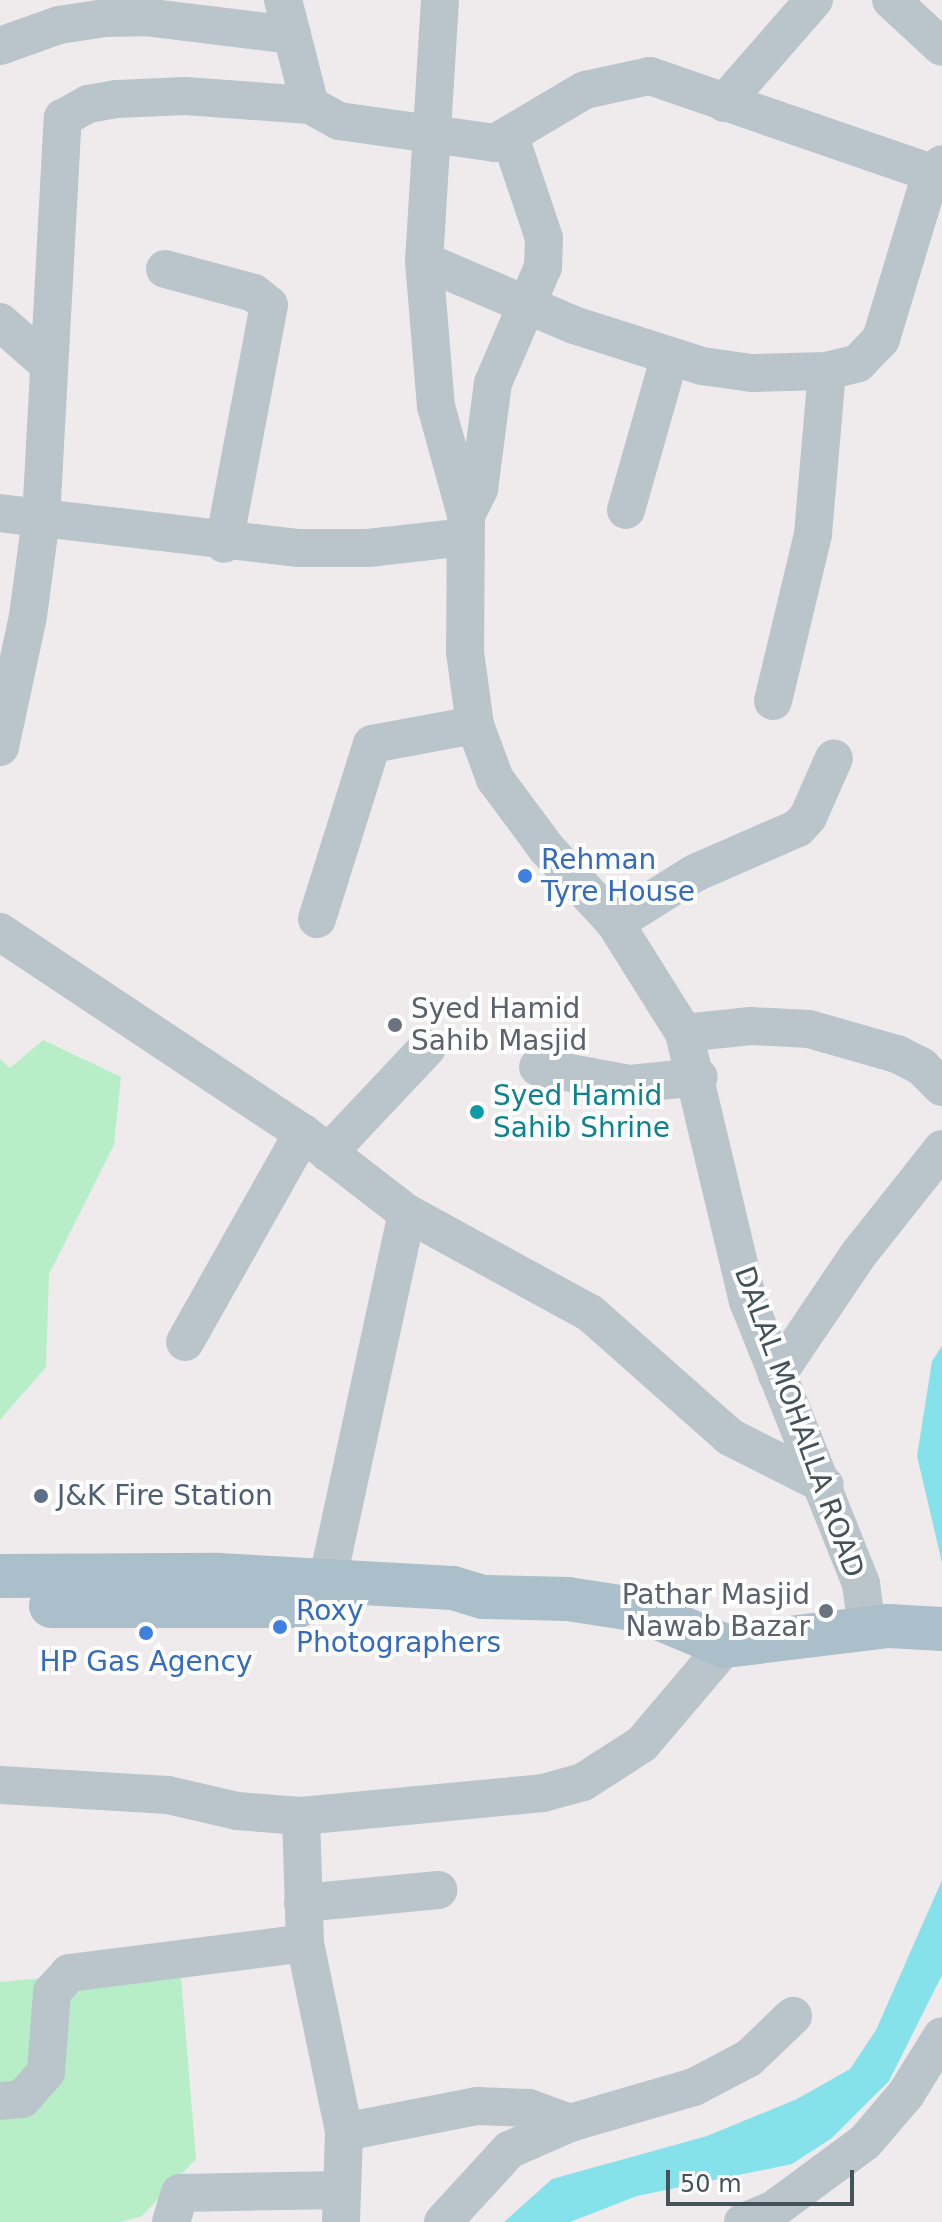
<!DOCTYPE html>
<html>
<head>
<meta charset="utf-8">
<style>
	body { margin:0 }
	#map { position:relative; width:942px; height:2222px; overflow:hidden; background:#efebec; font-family:"DejaVu Sans",sans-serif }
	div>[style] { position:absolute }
	.green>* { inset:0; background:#b8eec7 }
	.water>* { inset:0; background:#85e2eb }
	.minor>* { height:38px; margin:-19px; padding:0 19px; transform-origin:19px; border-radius:19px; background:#bac5cb }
	.major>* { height:44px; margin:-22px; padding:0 22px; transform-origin:22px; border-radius:22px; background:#abbfcb }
	.dots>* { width:22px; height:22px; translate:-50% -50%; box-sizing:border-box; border:4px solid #fff; border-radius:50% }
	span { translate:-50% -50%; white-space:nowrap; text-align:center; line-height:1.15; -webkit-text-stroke:8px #fff; paint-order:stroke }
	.shop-label { font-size:28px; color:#366cbe }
	.left { translate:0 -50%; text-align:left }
	.worship-label { font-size:28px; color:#5b616d }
	.right { translate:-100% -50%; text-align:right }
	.culture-label { font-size:28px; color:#0d838f }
	.street-label { font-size:28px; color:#445259 }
	.service-label { font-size:28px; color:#4e5e75 }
	.scale { position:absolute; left:666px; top:2170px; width:188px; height:36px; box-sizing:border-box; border:4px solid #445259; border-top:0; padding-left:10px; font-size:24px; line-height:28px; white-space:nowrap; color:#445259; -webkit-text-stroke:6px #fff; paint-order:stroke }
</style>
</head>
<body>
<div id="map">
	<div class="green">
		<div style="clip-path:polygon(43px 1040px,121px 1077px,114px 1145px,49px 1274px,46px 1367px,0 1420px,0 1059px,10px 1068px)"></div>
		<div style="clip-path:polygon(180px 1965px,196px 2159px,142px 2216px,121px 2222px,0 2222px,0 1982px)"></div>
	</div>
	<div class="water">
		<div style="clip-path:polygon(942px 1346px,942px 1563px,917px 1456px,932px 1361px)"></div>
		<div style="clip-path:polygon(942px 1880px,942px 1975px,889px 2081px,832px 2138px,792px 2164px,637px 2196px,570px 2222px,504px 2222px,552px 2179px,707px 2136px,797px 2099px,850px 2069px,876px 2030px)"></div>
	</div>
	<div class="minor">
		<div style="left:283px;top:0;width:108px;rotate:75.6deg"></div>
		<div style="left:310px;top:105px;width:33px;rotate:29deg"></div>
		<div style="left:339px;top:121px;width:158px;rotate:8deg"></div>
		<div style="left:495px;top:143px;width:104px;rotate:-30.5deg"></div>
		<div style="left:585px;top:90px;width:66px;rotate:-12.2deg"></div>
		<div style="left:650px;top:76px;width:297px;rotate:19deg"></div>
		<div style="left:931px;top:173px;width:14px;rotate:-39deg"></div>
		<div style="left:440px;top:0;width:261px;rotate:93.5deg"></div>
		<div style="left:424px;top:261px;width:145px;rotate:85.3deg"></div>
		<div style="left:436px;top:406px;width:113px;rotate:74.6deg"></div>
		<div style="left:466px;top:515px;width:137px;rotate:90.4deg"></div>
		<div style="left:465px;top:652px;width:74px;rotate:82.2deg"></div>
		<div style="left:475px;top:725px;width:58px;rotate:69.7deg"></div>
		<div style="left:495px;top:779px;width:87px;rotate:53.4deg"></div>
		<div style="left:547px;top:849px;width:100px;rotate:47.4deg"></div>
		<div style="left:615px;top:923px;width:130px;rotate:57.9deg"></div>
		<div style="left:684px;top:1033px;width:276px;rotate:76.6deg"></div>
		<div style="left:748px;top:1301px;width:305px;rotate:68.2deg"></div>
		<div style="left:861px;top:1584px;width:44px;rotate:82.2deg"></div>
		<div style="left:891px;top:0;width:69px;rotate:42.7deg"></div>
		<div style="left:0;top:46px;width:63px;rotate:-19.6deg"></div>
		<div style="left:59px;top:25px;width:47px;rotate:-8.7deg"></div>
		<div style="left:105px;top:18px;width:39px;rotate:-1deg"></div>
		<div style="left:144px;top:17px;width:149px;rotate:6.9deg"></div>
		<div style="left:724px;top:103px;width:137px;rotate:-48.9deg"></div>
		<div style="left:424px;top:261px;width:163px;rotate:23.1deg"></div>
		<div style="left:574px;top:325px;width:134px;rotate:17.8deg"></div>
		<div style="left:702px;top:366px;width:50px;rotate:8deg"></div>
		<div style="left:752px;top:373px;width:75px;rotate:-1.5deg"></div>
		<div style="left:827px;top:371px;width:32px;rotate:-14deg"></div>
		<div style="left:858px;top:363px;width:33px;rotate:-46deg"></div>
		<div style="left:881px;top:339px;width:173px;rotate:-73.2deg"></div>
		<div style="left:165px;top:269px;width:92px;rotate:15.1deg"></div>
		<div style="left:254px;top:293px;width:19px;rotate:39deg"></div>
		<div style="left:269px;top:305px;width:243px;rotate:100.7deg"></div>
		<div style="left:0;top:322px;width:64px;rotate:41.2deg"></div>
		<div style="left:626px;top:510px;width:160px;rotate:-74.1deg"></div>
		<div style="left:0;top:513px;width:301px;rotate:6.7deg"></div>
		<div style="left:299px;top:548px;width:69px"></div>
		<div style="left:368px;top:548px;width:97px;rotate:-6.5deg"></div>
		<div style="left:466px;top:515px;width:29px;rotate:-63deg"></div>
		<div style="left:479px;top:489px;width:107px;rotate:-82.5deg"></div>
		<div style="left:493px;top:383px;width:126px;rotate:-66.7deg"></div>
		<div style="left:543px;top:267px;width:29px;rotate:-88deg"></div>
		<div style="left:544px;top:238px;width:107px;rotate:-108.6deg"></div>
		<div style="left:773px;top:701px;width:172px;rotate:-76.5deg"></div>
		<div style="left:813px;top:534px;width:164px;rotate:-85.1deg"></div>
		<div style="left:0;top:747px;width:134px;rotate:-77.9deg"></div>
		<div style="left:28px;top:616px;width:98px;rotate:-82.4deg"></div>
		<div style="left:41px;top:519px;width:402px;rotate:-86.9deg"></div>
		<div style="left:63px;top:118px;width:29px;rotate:-29deg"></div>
		<div style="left:88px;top:104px;width:29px;rotate:-10deg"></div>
		<div style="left:117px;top:99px;width:68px;rotate:-2.5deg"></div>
		<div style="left:185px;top:96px;width:125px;rotate:4.1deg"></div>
		<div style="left:317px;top:919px;width:183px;rotate:-72.6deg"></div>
		<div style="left:372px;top:744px;width:105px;rotate:-10.5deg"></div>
		<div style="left:615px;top:923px;width:94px;rotate:-32deg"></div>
		<div style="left:695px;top:873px;width:112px;rotate:-23.6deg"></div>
		<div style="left:798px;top:828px;width:15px;rotate:-48deg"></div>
		<div style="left:808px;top:817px;width:64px;rotate:-66.2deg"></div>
		<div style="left:0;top:932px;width:364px;rotate:33.6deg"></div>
		<div style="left:303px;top:1133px;width:131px;rotate:37.6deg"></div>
		<div style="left:407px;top:1213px;width:209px;rotate:28.7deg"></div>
		<div style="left:590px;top:1313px;width:187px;rotate:41.5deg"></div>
		<div style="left:730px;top:1437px;width:106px;rotate:26.8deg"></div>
		<div style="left:684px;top:1033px;width:67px;rotate:-6deg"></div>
		<div style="left:751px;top:1026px;width:58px;rotate:3deg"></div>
		<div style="left:809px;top:1029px;width:91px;rotate:15.9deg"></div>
		<div style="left:897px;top:1054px;width:27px;rotate:27deg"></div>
		<div style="left:921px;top:1066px;width:30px;rotate:45deg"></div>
		<div style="left:538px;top:1067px;width:94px;rotate:10.5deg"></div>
		<div style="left:630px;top:1084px;width:69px;rotate:-5.8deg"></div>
		<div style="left:328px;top:1153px;width:144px;rotate:-46.7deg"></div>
		<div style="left:185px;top:1342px;width:240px;rotate:-60.6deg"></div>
		<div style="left:777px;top:1375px;width:145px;rotate:-56deg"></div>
		<div style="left:858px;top:1255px;width:135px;rotate:-51.6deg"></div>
		<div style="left:328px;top:1578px;width:373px;rotate:-77.8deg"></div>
		<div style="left:0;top:1785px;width:168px;rotate:3.4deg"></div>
		<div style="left:168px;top:1795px;width:71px;rotate:13.1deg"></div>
		<div style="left:237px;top:1811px;width:64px;rotate:4.5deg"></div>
		<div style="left:301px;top:1816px;width:243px;rotate:-5.4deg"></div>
		<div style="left:543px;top:1793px;width:41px;rotate:-15.4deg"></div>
		<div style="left:583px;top:1782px;width:70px;rotate:-32.8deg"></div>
		<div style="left:642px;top:1744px;width:128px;rotate:-49.7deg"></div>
		<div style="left:301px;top:1816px;width:127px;rotate:88.2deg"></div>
		<div style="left:305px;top:1943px;width:193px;rotate:78.3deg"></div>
		<div style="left:344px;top:2132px;width:90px;rotate:91.9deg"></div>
		<div style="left:303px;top:1903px;width:136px;rotate:-5.5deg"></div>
		<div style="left:0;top:2101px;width:22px;rotate:-5deg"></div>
		<div style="left:22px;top:2099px;width:36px;rotate:-48deg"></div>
		<div style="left:46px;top:2072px;width:80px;rotate:-85.7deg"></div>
		<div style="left:52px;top:1992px;width:25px;rotate:-48deg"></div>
		<div style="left:69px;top:1973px;width:238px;rotate:-7.2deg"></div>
		<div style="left:344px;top:2132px;width:136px;rotate:-11.1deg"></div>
		<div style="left:477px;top:2106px;width:52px;rotate:2.2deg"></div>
		<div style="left:529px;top:2108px;width:44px;rotate:20.1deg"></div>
		<div style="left:171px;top:2222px;width:30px;rotate:-73deg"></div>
		<div style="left:180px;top:2193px;width:162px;rotate:-1.1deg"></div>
		<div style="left:443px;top:2222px;width:98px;rotate:-47.5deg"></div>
		<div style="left:509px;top:2150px;width:67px;rotate:-23.9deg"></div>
		<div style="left:570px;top:2123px;width:129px;rotate:-16.2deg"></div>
		<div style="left:694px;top:2087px;width:62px;rotate:-27.8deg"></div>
		<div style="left:749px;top:2058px;width:61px;rotate:-43.7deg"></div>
		<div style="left:743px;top:2222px;width:32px;rotate:-22deg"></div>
		<div style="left:773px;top:2210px;width:114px;rotate:-36.5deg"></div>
		<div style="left:865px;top:2142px;width:63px;rotate:-49.5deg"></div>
		<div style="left:906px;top:2094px;width:68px;rotate:-58.2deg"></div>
	</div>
	<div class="major">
		<div style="left:0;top:1576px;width:219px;rotate:-0.3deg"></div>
		<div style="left:219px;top:1575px;width:234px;rotate:3.2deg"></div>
		<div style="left:453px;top:1588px;width:31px;rotate:17deg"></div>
		<div style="left:483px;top:1597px;width:85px;rotate:1.3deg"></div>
		<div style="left:568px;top:1599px;width:72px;rotate:8.8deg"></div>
		<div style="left:639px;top:1610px;width:93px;rotate:22.7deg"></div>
		<div style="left:725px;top:1646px;width:165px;rotate:-7deg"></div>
		<div style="left:889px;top:1626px;width:53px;rotate:3.2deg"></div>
		<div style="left:51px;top:1606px;width:247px"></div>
	</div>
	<div class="dots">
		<div style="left:525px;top:876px;background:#3f7fe0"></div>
		<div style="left:395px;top:1025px;background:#6b7280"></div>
		<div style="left:477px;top:1112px;background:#0f9aa8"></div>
		<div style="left:41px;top:1496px;background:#5c6f8a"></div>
		<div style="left:826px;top:1611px;background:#6b7280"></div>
		<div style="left:280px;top:1627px;background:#3f7fe0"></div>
		<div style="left:146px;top:1633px;background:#3f7fe0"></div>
	</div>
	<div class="shop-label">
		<span class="left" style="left:541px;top:876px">Rehman<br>Tyre House</span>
		<span class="left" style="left:296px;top:1627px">Roxy<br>Photographers</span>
		<span style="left:146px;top:1662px">HP Gas Agency</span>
	</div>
	<div class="worship-label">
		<span class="left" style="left:411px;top:1025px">Syed Hamid<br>Sahib Masjid</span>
		<span class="right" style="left:810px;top:1611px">Pathar Masjid<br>Nawab Bazar</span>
	</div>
	<div class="culture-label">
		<span class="left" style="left:493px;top:1112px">Syed Hamid<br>Sahib Shrine</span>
	</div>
	<div class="street-label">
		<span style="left:799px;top:1422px;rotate:70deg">DALAL MOHALLA ROAD</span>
	</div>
	<div class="service-label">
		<span class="left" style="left:57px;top:1496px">J&amp;K Fire Station</span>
	</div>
	<div class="scale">50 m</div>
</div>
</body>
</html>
